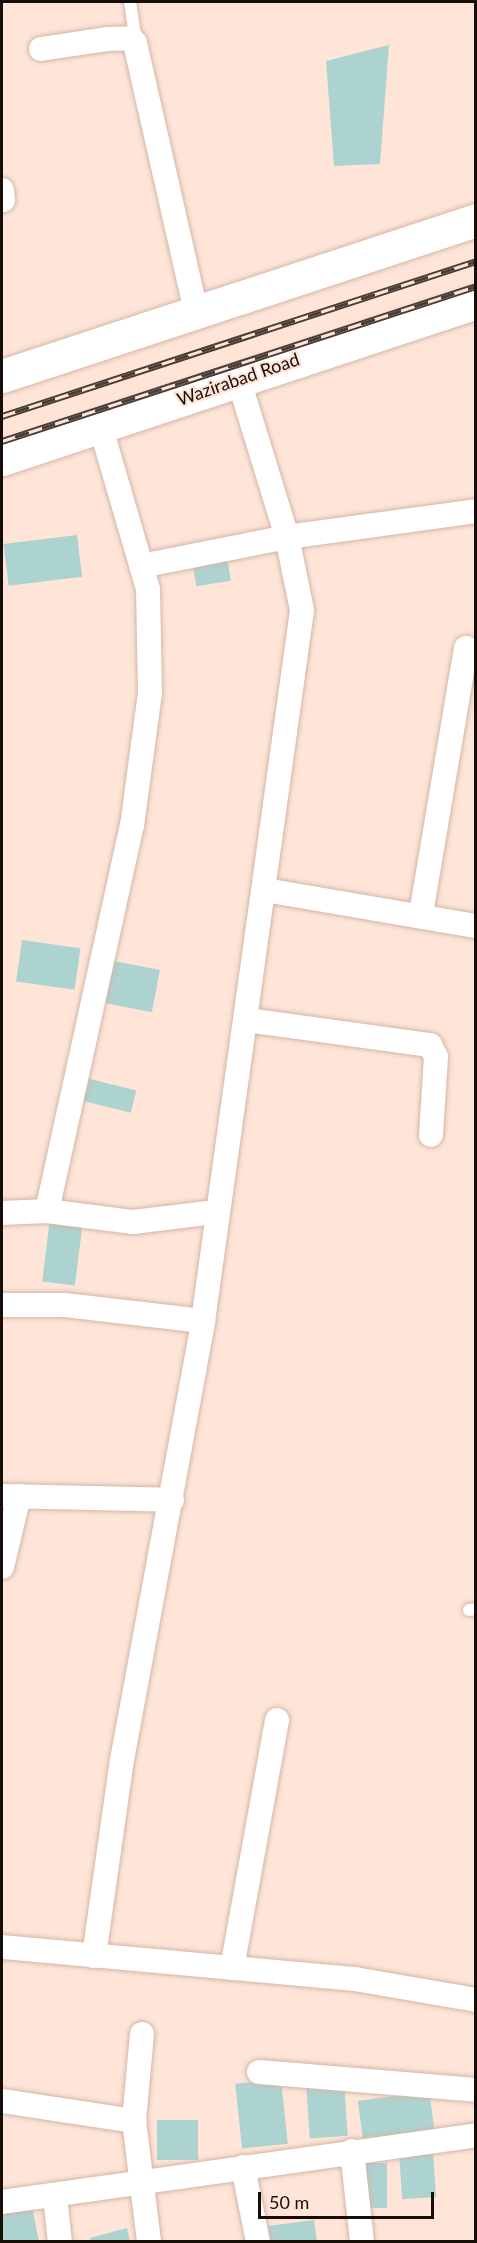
<!DOCTYPE html>
<html>
<head>
<meta charset="utf-8">
<style>
	body { margin:0 }
	#map { position:relative; width:477px; height:2243px; overflow:hidden; background:#fee5d8; font-family:Lato,sans-serif }
	div>[style] { position:absolute }
	.building>* { inset:0; background:#add3d1; transform-origin:0 0 }
	.roads { filter:drop-shadow(0 0 2px #d4b6a7) drop-shadow(0 0 2px #d4b6a7) }
	.lane>* { height:12px; margin:-6px; padding:0 6px; transform-origin:6px; border-radius:6px; background:#fff }
	.street>* { height:24px; margin:-12px; padding:0 12px; transform-origin:12px; border-radius:12px; background:#fff }
	.highway>* { height:33px; margin:-16.5px; padding:0 16.5px; transform-origin:16.5px; border-radius:16.5px; background:#fff }
	.rail>* { height:7px; margin-top:-3.5px; transform-origin:0; background:repeating-linear-gradient(90deg,#fee5d8 0 14px,#4a3d36 0 28px); box-sizing:border-box; border-block:2px solid #4a3d36 }
	span { translate:-50% -50%; white-space:nowrap; text-align:center; line-height:1.15; -webkit-text-stroke:4.5px #fee5d8; paint-order:stroke }
	.street-label { font-size:18px; color:#180e09 }
	.frame { position:absolute; inset:0; border:3px solid #180e09; pointer-events:none }
	.scale { position:absolute; left:258px; top:2192px; width:176px; height:27px; box-sizing:border-box; border:3px solid #180e09; border-top:0; padding-left:8px; font-size:18px; line-height:21px; white-space:nowrap; color:#180e09; -webkit-text-stroke:4px #fee5d8; paint-order:stroke }
</style>
</head>
<body>
<div id="map">
	<div class="building">
		<div style="clip-path:polygon(389px 45px,380px 164px,334px 166px,326px 61px)"></div>
		<div style="left:77px;top:535px;width:42px;height:74px;rotate:83deg"></div>
		<div style="left:227px;top:556px;width:25px;height:35px;rotate:81deg"></div>
		<div style="left:22px;top:940px;width:59px;height:42px;rotate:8deg"></div>
		<div style="left:109px;top:960px;width:52px;height:43px;rotate:11deg"></div>
		<div style="left:82px;top:1077px;width:56px;height:23px;rotate:14deg"></div>
		<div style="left:50px;top:1218px;width:33px;height:64px;rotate:7deg"></div>
		<div style="left:281px;top:2079px;width:65px;height:46px;rotate:84deg"></div>
		<div style="left:344px;top:2082px;width:54px;height:38px;rotate:86deg"></div>
		<div style="left:429px;top:2091px;width:42px;height:72px;rotate:82deg"></div>
		<div style="left:198px;top:2120px;width:40px;height:41px;rotate:90deg"></div>
		<div style="left:433px;top:2152px;width:45px;height:34px;rotate:86deg"></div>
		<div style="left:363px;top:2163px;width:24px;height:45px"></div>
		<div style="clip-path:polygon(32px 2206px,39px 2242px,2px 2242px,2px 2211px)"></div>
		<div style="clip-path:polygon(314px 2220px,317px 2242px,270px 2242px,268px 2226px)"></div>
		<div style="clip-path:polygon(127px 2228px,130px 2242px,91px 2242px,90px 2238px)"></div>
	</div>
	<div class="roads">
		<div class="lane">
			<div style="left:130px;top:2px;width:40px;rotate:81.5deg"></div>
			<div style="left:469px;top:1610px;width:7px;rotate:-8deg"></div>
		</div>
		<div class="street">
			<div style="left:41px;top:49px;width:68px;rotate:-8.5deg"></div>
			<div style="left:108px;top:39px;width:23px;rotate:-2deg"></div>
			<div style="left:131px;top:38px;width:6px;rotate:51deg"></div>
			<div style="left:135px;top:43px;width:275px;rotate:77.2deg"></div>
			<div style="left:2px;top:190px;width:10px;rotate:84deg"></div>
			<div style="left:141px;top:566px;width:149px;rotate:-11.2deg"></div>
			<div style="left:287px;top:537px;width:191px;rotate:-7.8deg"></div>
			<div style="left:265px;top:890px;width:214px;rotate:9.7deg"></div>
			<div style="left:421px;top:914px;width:270px;rotate:-80.4deg"></div>
			<div style="left:247px;top:1020px;width:185px;rotate:7.8deg"></div>
			<div style="left:430px;top:1045px;width:13px;rotate:63deg"></div>
			<div style="left:436px;top:1057px;width:78px;rotate:93.7deg"></div>
			<div style="left:47px;top:1211px;width:394px;rotate:-77.6deg"></div>
			<div style="left:132px;top:826px;width:134px;rotate:-82.3deg"></div>
			<div style="left:150px;top:693px;width:104px;rotate:-91.1deg"></div>
			<div style="left:148px;top:589px;width:168px;rotate:-106.3deg"></div>
			<div style="left:2px;top:1213px;width:45px;rotate:-2.5deg"></div>
			<div style="left:47px;top:1211px;width:87px;rotate:7.3deg"></div>
			<div style="left:133px;top:1222px;width:84px;rotate:-6.9deg"></div>
			<div style="left:2px;top:1305px;width:63px"></div>
			<div style="left:65px;top:1305px;width:139px;rotate:6.6deg"></div>
			<div style="left:2px;top:1496px;width:170px;rotate:1.3deg"></div>
			<div style="left:2px;top:1567px;width:73px;rotate:-76.5deg"></div>
			<div style="left:2px;top:1947px;width:354px;rotate:5.2deg"></div>
			<div style="left:355px;top:1979px;width:123px;rotate:9.8deg"></div>
			<div style="left:94px;top:1956px;width:198px;rotate:-81.9deg"></div>
			<div style="left:122px;top:1760px;width:446px;rotate:-79.5deg"></div>
			<div style="left:203px;top:1321px;width:718px;rotate:-82.07deg"></div>
			<div style="left:302px;top:610px;width:75px;rotate:-101.6deg"></div>
			<div style="left:287px;top:537px;width:166px;rotate:-107.1deg"></div>
			<div style="left:232px;top:1968px;width:252px;rotate:-79.7deg"></div>
			<div style="left:142px;top:2034px;width:87px;rotate:95.3deg"></div>
			<div style="left:134px;top:2121px;width:122px;rotate:82.9deg"></div>
			<div style="left:259px;top:2072px;width:218px;rotate:4.7deg"></div>
			<div style="left:2px;top:2101px;width:134px;rotate:8.6deg"></div>
			<div style="left:352px;top:2151px;width:92px;rotate:83.7deg"></div>
			<div style="left:243px;top:2167px;width:76px;rotate:78.7deg"></div>
			<div style="left:55px;top:2197px;width:45px;rotate:83.7deg"></div>
			<div style="left:2px;top:2202px;width:479px;rotate:-8deg"></div>
		</div>
		<div class="highway">
			<div style="left:2px;top:376px;width:499px;rotate:-18.2deg"></div>
			<div style="left:2px;top:459px;width:499px;rotate:-18.3deg"></div>
		</div>
	</div>
	<div class="rail">
		<div style="left:2px;top:416px;width:499px;rotate:-18.1deg"></div>
		<div style="left:2px;top:441px;width:499px;rotate:-18.1deg"></div>
	</div>
	<div class="street-label">
		<span style="left:238px;top:379px;rotate:-19deg">Wazirabad Road</span>
	</div>
	<div class="frame"></div>
	<div class="scale">50 m</div>
</div>
</body>
</html>
